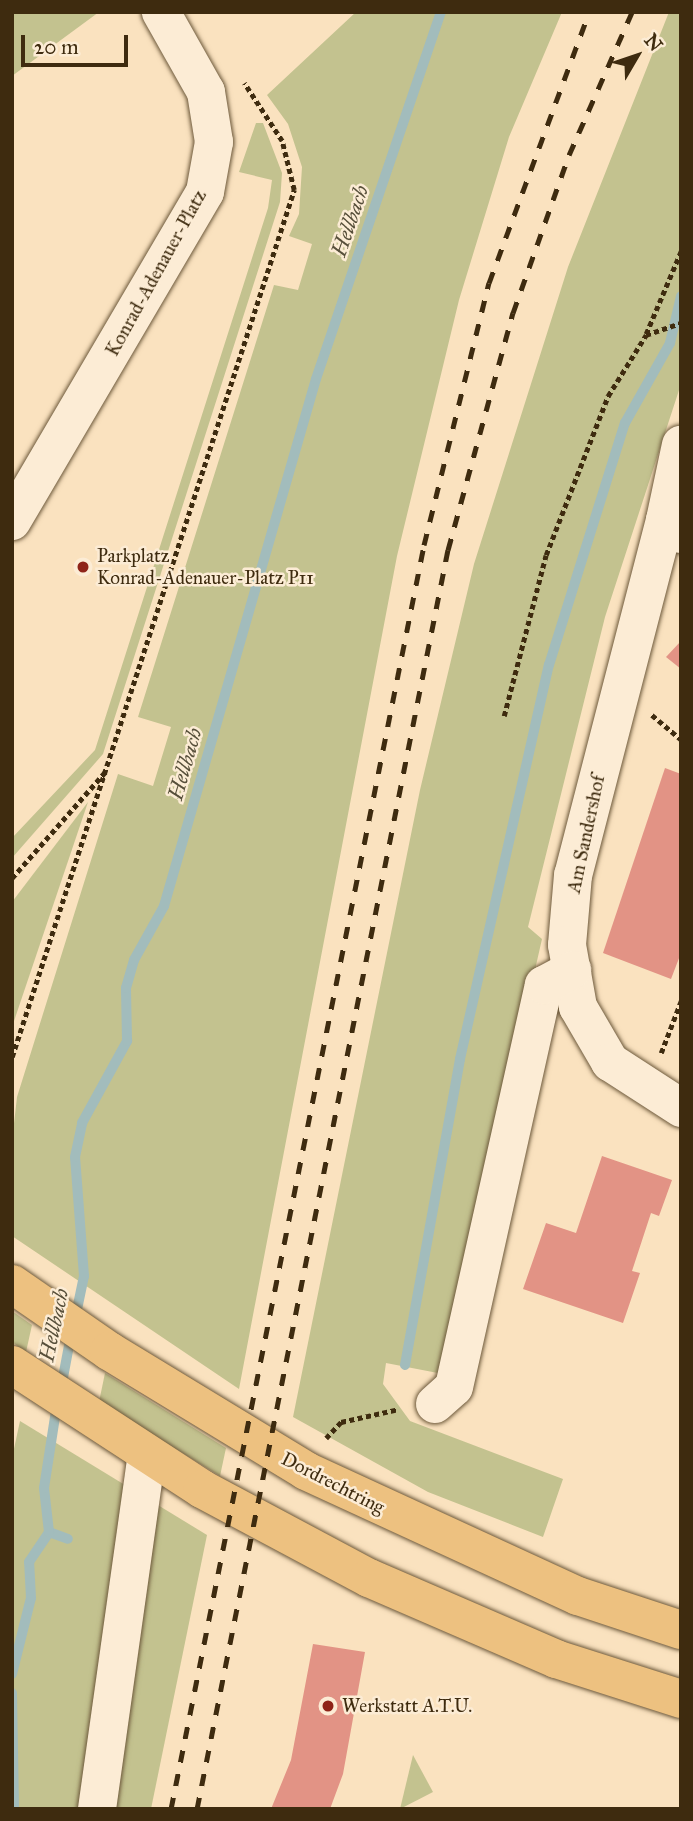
<!DOCTYPE html>
<html>
<head>
<meta charset="utf-8">
<style>
	body { margin:0 }
	#map { position:relative; width:693px; height:1821px; overflow:hidden; background:#fae2bf; font-family:"IM FELL Great Primer",serif }
	div>[style] { position:absolute }
	.green>* { inset:0; background:#c3c28f }
	.stream>* { height:10px; margin:-5px; padding:0 5px; transform-origin:5px; border-radius:5px; background:#a2bcbc }
	.building>* { inset:0; background:#e29385 }
	.path>* { height:4.5px; margin-top:-2.25px; transform-origin:0; background:repeating-linear-gradient(90deg,#3e2b0f 0 5px,transparent 0 8.5px) }
	.roads { filter:drop-shadow(0 0 2px #6d593b) drop-shadow(0 0 2px #6d593b) }
	.minor>* { height:38px; margin:-19px; padding:0 19px; transform-origin:19px; border-radius:19px; background:#fcecd5 }
	.major>* { height:38px; margin:-19px; padding:0 19px; transform-origin:19px; border-radius:19px; background:#edc180 }
	.rail>* { height:5px; margin-top:-2.5px; transform-origin:0; background:repeating-linear-gradient(90deg,#3e2b0f 0 12px,transparent 0 24px) }
	.dots>* { width:19px; height:19px; translate:-50% -50%; box-sizing:border-box; border:4px solid #fcecd5; border-radius:50% }
	span { translate:-50% -50%; white-space:nowrap; text-align:center; line-height:1.15; -webkit-text-stroke:5px #fcecd5; paint-order:stroke }
	.street-label { font-size:19px; color:#3e2b0f }
	.poi-label { font-size:19px; color:#3e2b0f }
	.left { translate:0 -50%; text-align:left }
	.water-label { font-size:21px; color:#574f3a; font-style:italic }
	.frame { position:absolute; inset:0; border:14px solid #3e2b0f; pointer-events:none }
	.north { position:absolute; left:602px; top:21px; width:70px; height:70px; -webkit-text-stroke:5px #fcecd5; paint-order:stroke; rotate:51deg; font-size:19px; font-weight:700; line-height:28px; text-align:center; color:#3e2b0f }
	.north::after { content:''; display:block; margin:auto; width:24px; height:32px; background:#3e2b0f; clip-path:polygon(50% 0,100% 100%,50% 72%,0 100%) }
	.scale { position:absolute; left:21px; top:35px; width:107px; height:32px; box-sizing:border-box; border:4px solid #3e2b0f; border-top:0; padding-left:9px; font-size:21px; line-height:24px; white-space:nowrap; color:#3e2b0f; -webkit-text-stroke:5px #fcecd5; paint-order:stroke }
</style>
</head>
<body>
<div id="map">
	<div class="green">
		<div style="clip-path:polygon(12px 12px,99px 12px,12px 76px)"></div>
		<div style="clip-path:polygon(356px 12px,562px 12px,509px 137px,459px 300px,397px 556px,239px 1389px,12px 1236px,12px 1141px,17px 1097px,118px 774px,153px 786px,171px 727px,138px 717px,274px 285px,298px 290px,312px 244px,289px 236px,299px 214px,302px 167px,288px 124px,267px 95px)"></div>
		<div style="clip-path:polygon(669px 12px,681px 12px,681px 384px,605px 617px,528px 927px,542px 939px,443px 1374px,386px 1363px,383px 1384px,410px 1421px,563px 1479px,543px 1537px,428px 1492px,293px 1417px,420px 790px,474px 564px,568px 267px)"></div>
		<div style="clip-path:polygon(256px 123px,263px 123px,282px 173px,280px 202px,103px 754px,12px 858px,12px 838px,95px 750px,268px 208px,272px 180px,239px 172px)"></div>
		<div style="clip-path:polygon(88px 802px,12px 1027px,12px 902px)"></div>
		<div style="clip-path:polygon(12px 1311px,32px 1325px,26px 1352px,12px 1342px)"></div>
		<div style="clip-path:polygon(105px 1373px,226px 1448px,220px 1476px,99px 1402px)"></div>
		<div style="clip-path:polygon(20px 1421px,207px 1535px,151px 1809px,12px 1809px,12px 1458px)"></div>
		<div style="clip-path:polygon(413px 1755px,433px 1792px,400px 1809px)"></div>
	</div>
	<div class="stream">
		<div style="left:75px;top:1319px;width:44px;rotate:-78.2deg"></div>
		<div style="left:84px;top:1276px;width:119px;rotate:-94.3deg"></div>
		<div style="left:75px;top:1157px;width:35px;rotate:-78deg"></div>
		<div style="left:82px;top:1123px;width:94px;rotate:-61.2deg"></div>
		<div style="left:127px;top:1041px;width:53px;rotate:-91.1deg"></div>
		<div style="left:126px;top:988px;width:29px;rotate:-74deg"></div>
		<div style="left:134px;top:960px;width:62px;rotate:-60.9deg"></div>
		<div style="left:164px;top:906px;width:548px;rotate:-73.91deg"></div>
		<div style="left:316px;top:379px;width:388px;rotate:-71.2deg"></div>
		<div style="left:405px;top:1365px;width:311px;rotate:-79.8deg"></div>
		<div style="left:460px;top:1059px;width:404px;rotate:-77.3deg"></div>
		<div style="left:549px;top:665px;width:254px;rotate:-72.6deg"></div>
		<div style="left:625px;top:423px;width:92px;rotate:-60.6deg"></div>
		<div style="left:670px;top:343px;width:48px;rotate:-76.8deg"></div>
		<div style="left:61px;top:1388px;width:54px;rotate:-79.3deg"></div>
		<div style="left:49px;top:1532px;width:20px;rotate:20deg"></div>
		<div style="left:12px;top:1674px;width:78px;rotate:-76deg"></div>
		<div style="left:31px;top:1598px;width:36px;rotate:-93deg"></div>
		<div style="left:29px;top:1562px;width:36px;rotate:-56deg"></div>
		<div style="left:49px;top:1532px;width:44px;rotate:-96.5deg"></div>
		<div style="left:44px;top:1488px;width:85px;rotate:-81.2deg"></div>
		<div style="left:12px;top:1693px;width:116px;rotate:89deg"></div>
	</div>
	<div class="building">
		<div style="clip-path:polygon(681px 641px,681px 669px,666px 657px)"></div>
		<div style="clip-path:polygon(665px 768px,681px 774px,681px 953px,671px 979px,603px 953px)"></div>
		<div style="clip-path:polygon(602px 1156px,672px 1180px,659px 1216px,651px 1213px,632px 1271px,640px 1273px,623px 1323px,523px 1289px,546px 1223px,576px 1233px)"></div>
		<div style="clip-path:polygon(313px 1644px,365px 1652px,343px 1774px,330px 1809px,271px 1809px,291px 1760px)"></div>
	</div>
	<div class="path">
		<div style="left:646px;top:334px;width:90px;rotate:-67.1deg"></div>
		<div style="left:652px;top:715px;width:38px;rotate:40deg"></div>
		<div style="left:504px;top:716px;width:166px;rotate:-75.4deg"></div>
		<div style="left:546px;top:555px;width:171px;rotate:-68.7deg"></div>
		<div style="left:608px;top:396px;width:72px;rotate:-58.1deg"></div>
		<div style="left:646px;top:335px;width:37px;rotate:-19deg"></div>
		<div style="left:12px;top:878px;width:142px;rotate:-48.7deg"></div>
		<div style="left:661px;top:1053px;width:56px;rotate:-69deg"></div>
		<div style="left:12px;top:1057px;width:912px;rotate:-71.98deg"></div>
		<div style="left:294px;top:190px;width:50px;rotate:-103.8deg"></div>
		<div style="left:282px;top:141px;width:69px;rotate:-123.2deg"></div>
		<div style="left:326px;top:1438px;width:22px;rotate:-47deg"></div>
		<div style="left:341px;top:1422px;width:59px;rotate:-12.6deg"></div>
	</div>
	<div class="roads">
		<div class="minor">
			<div style="left:665px;top:520px;width:77px;rotate:-78deg"></div>
			<div style="left:12px;top:521px;width:381px;rotate:-59.6deg"></div>
			<div style="left:205px;top:192px;width:51px;rotate:-79.8deg"></div>
			<div style="left:214px;top:142px;width:51px;rotate:-99.1deg"></div>
			<div style="left:206px;top:92px;width:92px;rotate:-119.4deg"></div>
			<div style="left:681px;top:534px;width:21px;rotate:-139deg"></div>
			<div style="left:665px;top:520px;width:367px;rotate:104.5deg"></div>
			<div style="left:573px;top:875px;width:70px;rotate:94.9deg"></div>
			<div style="left:567px;top:945px;width:63px;rotate:79.9deg"></div>
			<div style="left:578px;top:1007px;width:64px;rotate:59.8deg"></div>
			<div style="left:610px;top:1062px;width:85px;rotate:32.9deg"></div>
			<div style="left:435px;top:1404px;width:25px;rotate:-42deg"></div>
			<div style="left:454px;top:1387px;width:412px;rotate:-77.4deg"></div>
			<div style="left:544px;top:985px;width:32px;rotate:-28deg"></div>
			<div style="left:97px;top:1809px;width:358px;rotate:-82deg"></div>
		</div>
		<div class="major">
			<div style="left:12px;top:1284px;width:118px;rotate:34.6deg"></div>
			<div style="left:109px;top:1351px;width:231px;rotate:31.3deg"></div>
			<div style="left:306px;top:1471px;width:299px;rotate:24.7deg"></div>
			<div style="left:578px;top:1596px;width:108px;rotate:18.3deg"></div>
			<div style="left:12px;top:1365px;width:227px;rotate:33.1deg"></div>
			<div style="left:202px;top:1489px;width:189px;rotate:28.1deg"></div>
			<div style="left:369px;top:1578px;width:204px;rotate:23.4deg"></div>
			<div style="left:556px;top:1659px;width:131px;rotate:17.7deg"></div>
		</div>
	</div>
	<div class="rail">
		<div style="left:171px;top:1809px;width:1289px;rotate:-78.68deg"></div>
		<div style="left:424px;top:545px;width:270px;rotate:-76.1deg"></div>
		<div style="left:489px;top:283px;width:289px;rotate:-69.7deg"></div>
		<div style="left:197px;top:1809px;width:1284px;rotate:-78.73deg"></div>
		<div style="left:448px;top:550px;width:246px;rotate:-74.7deg"></div>
		<div style="left:513px;top:313px;width:168px;rotate:-70.5deg"></div>
		<div style="left:569px;top:155px;width:156px;rotate:-66.2deg"></div>
	</div>
	<div class="dots">
		<div style="left:83px;top:567px;background:#8f2418"></div>
		<div style="left:328px;top:1706px;background:#8f2418"></div>
	</div>
	<div class="street-label">
		<span style="left:156px;top:273px;rotate:-61deg">Konrad-Adenauer-Platz</span>
		<span style="left:586px;top:834px;rotate:-78deg">Am Sandershof</span>
		<span style="left:333px;top:1483px;rotate:27deg">Dordrechtring</span>
	</div>
	<div class="poi-label">
		<span class="left" style="left:97px;top:567px">Parkplatz<br>Konrad-Adenauer-Platz P11</span>
		<span class="left" style="left:342px;top:1706px">Werkstatt A.T.U.</span>
	</div>
	<div class="water-label">
		<span style="left:350px;top:221px;rotate:-71deg">Hellbach</span>
		<span style="left:185px;top:764px;rotate:-74deg">Hellbach</span>
		<span style="left:54px;top:1325px;rotate:-78deg">Hellbach</span>
	</div>
	<div class="frame"></div>
	<div class="north">N</div>
	<div class="scale">20 m</div>
</div>
</body>
</html>
